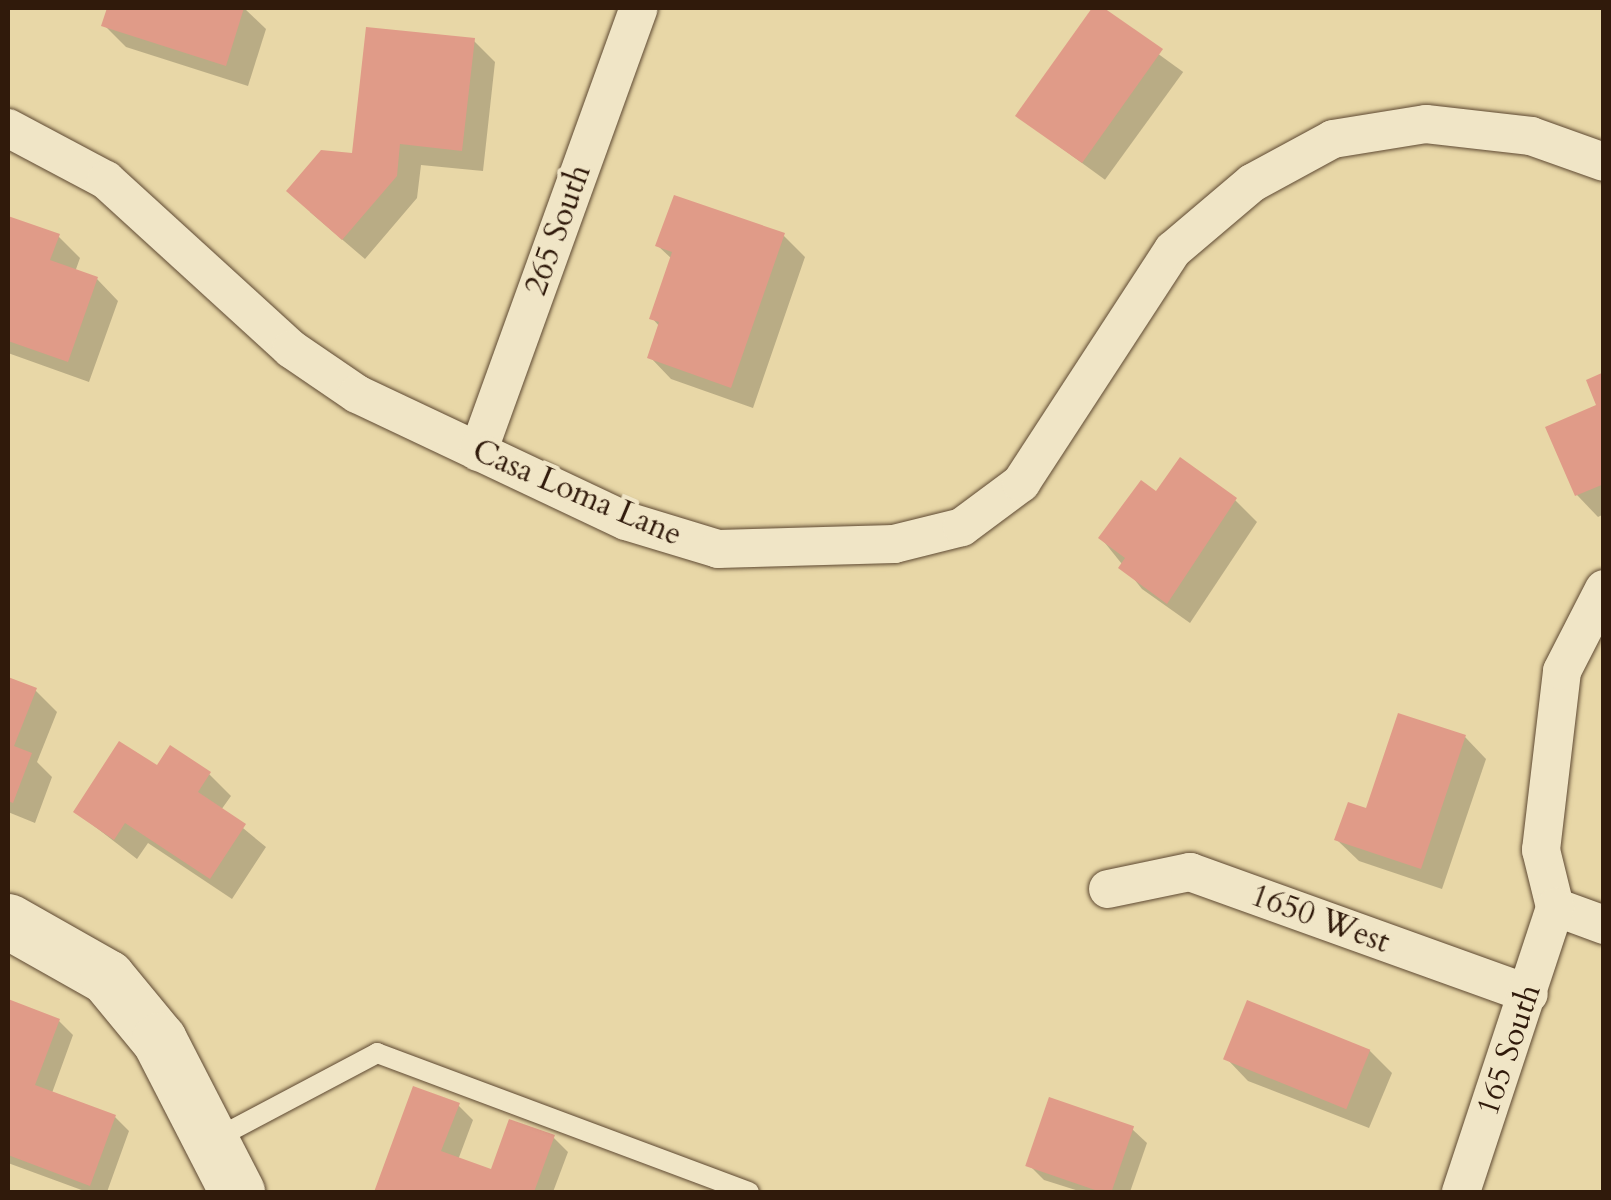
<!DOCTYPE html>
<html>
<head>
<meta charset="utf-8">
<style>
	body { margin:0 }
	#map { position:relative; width:1611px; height:1200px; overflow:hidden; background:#e8d7a7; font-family:Cardo,serif }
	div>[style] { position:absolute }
	.shadow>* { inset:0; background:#0003; transform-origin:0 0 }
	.building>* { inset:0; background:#e09b88; transform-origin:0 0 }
	.roads { filter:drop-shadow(0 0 2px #5e4932) drop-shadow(0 0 2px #5e4932) }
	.lane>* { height:20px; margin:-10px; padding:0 10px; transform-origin:10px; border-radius:10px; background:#f0e5c6 }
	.street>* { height:38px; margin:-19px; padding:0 19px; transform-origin:19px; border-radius:19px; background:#f0e5c6 }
	.secondary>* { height:55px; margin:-27.5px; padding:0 27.5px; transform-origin:27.5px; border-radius:27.5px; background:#f0e5c6 }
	span { translate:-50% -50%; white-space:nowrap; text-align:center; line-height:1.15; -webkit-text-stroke:8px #f0e5c6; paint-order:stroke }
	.street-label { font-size:32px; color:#301a0b }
	.frame { position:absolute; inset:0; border:10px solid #301a0b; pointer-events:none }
</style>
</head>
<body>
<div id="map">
	<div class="shadow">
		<div style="clip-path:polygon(110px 8px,244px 8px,266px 29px,248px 86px,126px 47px,104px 25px)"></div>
		<div style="left:1095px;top:8px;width:109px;height:133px;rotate:36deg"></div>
		<div style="clip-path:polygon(473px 40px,495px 62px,483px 171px,421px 165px,417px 198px,365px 259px,310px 212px,354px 156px)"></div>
		<div style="clip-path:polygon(8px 218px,58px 236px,80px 258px,75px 272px,97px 279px,118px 301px,89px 382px,8px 353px)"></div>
		<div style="clip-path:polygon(784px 236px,805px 257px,753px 408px,671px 379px,650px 357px,660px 327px,652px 318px,672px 259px,658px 246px)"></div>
		<div style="clip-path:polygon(1604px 375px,1604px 514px,1598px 517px,1577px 495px)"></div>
		<div style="clip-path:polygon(1156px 495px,1235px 500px,1257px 522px,1190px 623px,1142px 589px,1101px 538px)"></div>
		<div style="clip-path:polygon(8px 680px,35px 690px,57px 712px,37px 762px,52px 777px,35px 823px,8px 812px)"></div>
		<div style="clip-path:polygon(1465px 737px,1486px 759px,1442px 889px,1359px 861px,1337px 840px)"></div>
		<div style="clip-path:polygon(157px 769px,209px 774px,231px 796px,221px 810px,266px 847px,232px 899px,148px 843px,137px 859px,76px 812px)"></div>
		<div style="clip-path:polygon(8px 1002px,59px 1021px,73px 1035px,52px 1093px,115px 1117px,129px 1131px,107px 1192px,87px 1192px,8px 1163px)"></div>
		<div style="clip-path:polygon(1370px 1051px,1392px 1073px,1369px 1128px,1248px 1081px,1227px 1059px)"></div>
		<div style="clip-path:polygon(414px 1089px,458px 1105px,473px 1120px,458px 1160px,492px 1172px,553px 1137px,568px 1152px,553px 1192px,376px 1192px)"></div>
		<div style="clip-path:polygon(1132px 1129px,1147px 1143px,1130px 1192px,1082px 1192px,1044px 1180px,1029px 1165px)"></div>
	</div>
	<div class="building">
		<div style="clip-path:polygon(107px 8px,244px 8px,226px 66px,101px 26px)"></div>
		<div style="clip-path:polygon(1092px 8px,1104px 8px,1163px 49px,1082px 163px,1015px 116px)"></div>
		<div style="clip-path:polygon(366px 27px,475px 38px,462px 151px,400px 144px,397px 176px,342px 240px,286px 191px,321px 150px,352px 153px)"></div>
		<div style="clip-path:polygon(674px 195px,785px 233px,731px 388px,647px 358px,659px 322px,649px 319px,672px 252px,655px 246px)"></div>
		<div style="clip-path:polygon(8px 216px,60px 234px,50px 260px,98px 277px,68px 362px,8px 341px)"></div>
		<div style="clip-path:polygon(1604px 372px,1604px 484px,1575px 496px,1545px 427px,1596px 405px,1586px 380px)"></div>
		<div style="clip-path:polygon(1180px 457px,1237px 498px,1167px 604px,1118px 568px,1125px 558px,1098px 538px,1141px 480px,1156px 491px)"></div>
		<div style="clip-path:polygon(8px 677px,37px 688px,14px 746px,32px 753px,13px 803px,8px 801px)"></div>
		<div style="clip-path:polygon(1398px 713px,1466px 735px,1421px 869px,1334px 840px,1348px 802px,1366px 808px)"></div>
		<div style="clip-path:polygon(119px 741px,157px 765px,170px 745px,211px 772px,198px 792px,246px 824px,210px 879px,125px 823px,114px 840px,73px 812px)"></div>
		<div style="clip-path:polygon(8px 999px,60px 1019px,35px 1085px,116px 1115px,90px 1186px,8px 1155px)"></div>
		<div style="left:1247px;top:1000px;width:133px;height:64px;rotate:22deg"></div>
		<div style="clip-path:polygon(413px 1086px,460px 1103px,441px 1151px,491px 1169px,509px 1119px,555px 1135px,534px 1192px,374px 1192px)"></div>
		<div style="left:1049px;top:1097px;width:90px;height:73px;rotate:19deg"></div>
	</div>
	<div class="roads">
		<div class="lane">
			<div style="left:213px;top:1140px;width:186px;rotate:-27.9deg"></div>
			<div style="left:377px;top:1053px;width:397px;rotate:20.5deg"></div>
		</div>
		<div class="street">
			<div style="left:8px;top:128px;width:111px;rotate:28deg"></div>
			<div style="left:106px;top:180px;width:251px;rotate:42.4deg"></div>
			<div style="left:291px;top:349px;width:80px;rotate:34.3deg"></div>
			<div style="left:357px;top:394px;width:297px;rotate:25.3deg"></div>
			<div style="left:626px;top:521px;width:96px;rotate:16.9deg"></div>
			<div style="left:718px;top:549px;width:176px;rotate:-1.6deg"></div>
			<div style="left:894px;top:544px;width:70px;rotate:-14deg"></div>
			<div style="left:962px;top:527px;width:74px;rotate:-36.7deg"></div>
			<div style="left:1021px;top:483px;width:278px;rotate:-56.9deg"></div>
			<div style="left:1173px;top:250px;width:104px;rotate:-40.3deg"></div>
			<div style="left:1252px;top:183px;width:92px;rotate:-28.5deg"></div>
			<div style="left:1333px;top:139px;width:94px;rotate:-9.2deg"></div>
			<div style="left:1426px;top:124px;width:106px;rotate:6.5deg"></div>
			<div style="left:1531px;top:136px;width:77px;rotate:19.6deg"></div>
			<div style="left:478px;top:452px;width:472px;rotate:-70.1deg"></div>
			<div style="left:1108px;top:889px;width:84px;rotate:-11.7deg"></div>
			<div style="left:1190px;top:872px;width:360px;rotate:19.8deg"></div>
			<div style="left:1555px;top:907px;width:59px;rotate:-103.8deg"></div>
			<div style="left:1541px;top:850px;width:180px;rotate:-83.3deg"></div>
			<div style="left:1562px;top:671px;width:92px;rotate:-62.9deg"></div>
			<div style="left:1555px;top:907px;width:52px;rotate:20.2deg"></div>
			<div style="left:1461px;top:1192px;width:300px;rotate:-71.7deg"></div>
		</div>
		<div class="secondary">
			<div style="left:8px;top:921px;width:114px;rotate:29.5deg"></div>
			<div style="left:107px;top:977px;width:82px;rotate:50.5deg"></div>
			<div style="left:159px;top:1040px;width:171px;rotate:62.8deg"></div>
		</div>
	</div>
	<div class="street-label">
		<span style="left:558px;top:230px;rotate:-70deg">265 South</span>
		<span style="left:577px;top:493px;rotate:23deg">Casa Loma Lane</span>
		<span style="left:1320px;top:919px;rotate:20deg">1650 West</span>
		<span style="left:1509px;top:1050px;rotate:-71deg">165 South</span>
	</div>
	<div class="frame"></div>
</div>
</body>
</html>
